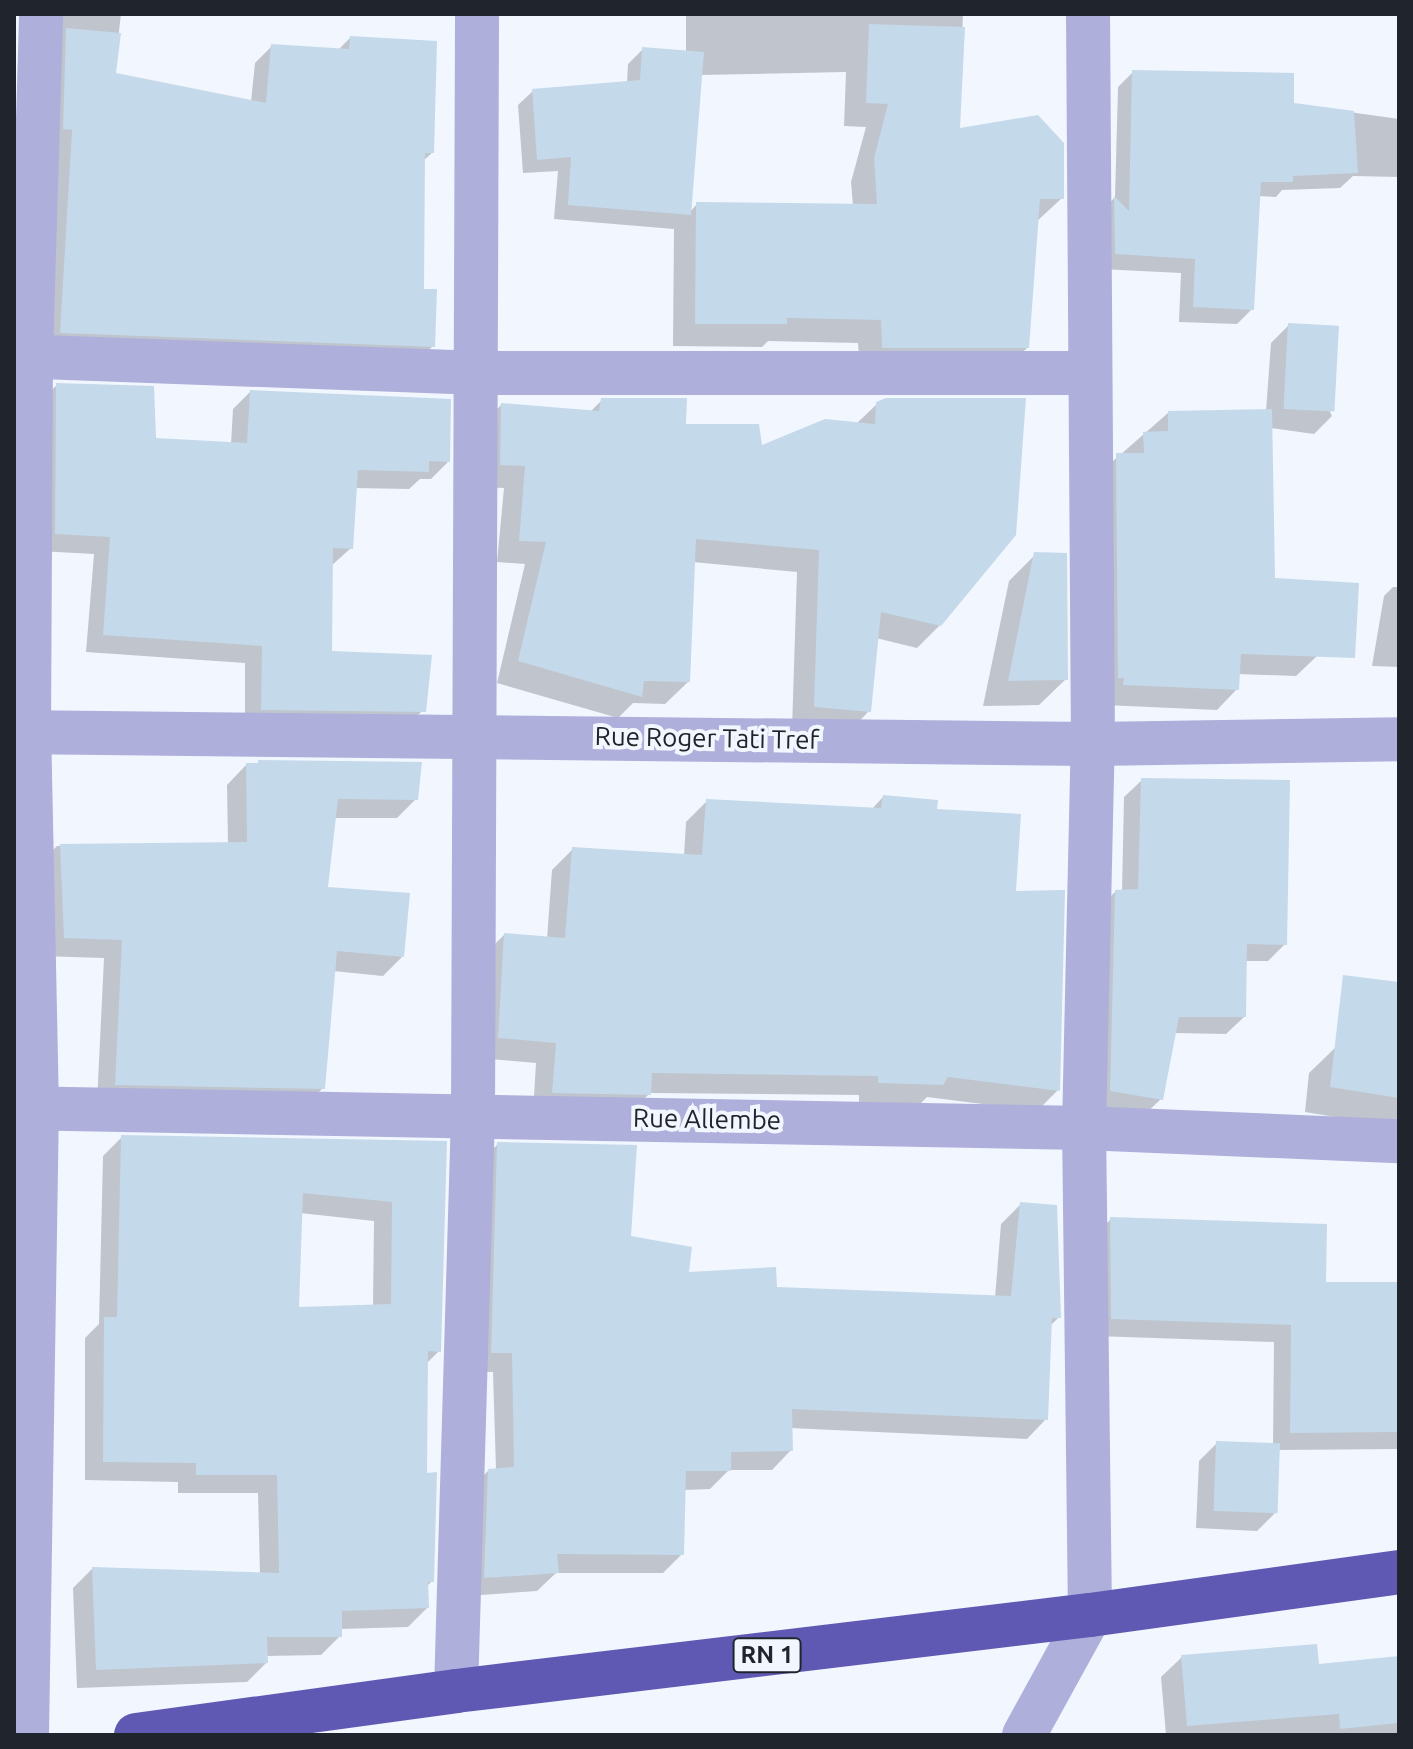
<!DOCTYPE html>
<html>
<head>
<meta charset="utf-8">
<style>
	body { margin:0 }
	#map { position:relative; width:1413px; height:1749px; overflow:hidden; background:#f1f6ff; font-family:Ubuntu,sans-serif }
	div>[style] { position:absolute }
	.shadow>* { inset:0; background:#0003 }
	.building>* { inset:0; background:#c4d9ea; transform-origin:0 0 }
	.minor>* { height:44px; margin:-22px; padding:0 22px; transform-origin:22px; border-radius:22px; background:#aeafda }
	.highway>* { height:44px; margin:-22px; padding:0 22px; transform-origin:22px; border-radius:22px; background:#6059b3 }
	span { translate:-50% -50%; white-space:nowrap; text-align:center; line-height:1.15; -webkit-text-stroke:8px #f1f6ff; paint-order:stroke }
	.shield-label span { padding:2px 6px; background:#f1f6ff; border:2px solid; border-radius:6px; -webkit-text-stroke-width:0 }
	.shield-label { font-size:24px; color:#20242c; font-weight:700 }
	.street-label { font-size:26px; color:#20242c }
	.frame { position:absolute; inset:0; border:16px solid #20242c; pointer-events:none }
</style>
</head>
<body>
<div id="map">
	<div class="shadow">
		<div style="clip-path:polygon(54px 14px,121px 14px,114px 74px,251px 102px,255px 63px,272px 46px,337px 51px,350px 38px,433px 152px,423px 161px,422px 291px,433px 346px,415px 363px,44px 349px)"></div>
		<div style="clip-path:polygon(evenodd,686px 14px,963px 14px,958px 131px,1062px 198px,1036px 222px,1028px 347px,1004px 370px,860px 370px,858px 343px,768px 341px,762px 347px,673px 346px,674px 229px,554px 219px,558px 171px,523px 173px,518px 105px,533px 91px,627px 83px,628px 64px,643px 49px,686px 52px,686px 14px,846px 72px,844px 126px,866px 127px,851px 182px,853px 206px,697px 204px,689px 213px,700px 75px,846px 72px)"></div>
		<div style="clip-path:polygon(1133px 72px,1292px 104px,1399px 119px,1399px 177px,1353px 176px,1340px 188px,1282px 190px,1276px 197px,1258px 196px,1252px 309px,1237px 324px,1179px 322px,1181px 273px,1100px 269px,1100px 213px,1115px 197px,1118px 87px)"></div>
		<div style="clip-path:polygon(1289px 325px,1332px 416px,1314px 434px,1271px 428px,1273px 580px,1317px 656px,1296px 676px,1238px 674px,1237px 689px,1217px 710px,1104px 705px,1096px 476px,1168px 413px,1266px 411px,1271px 343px)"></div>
		<div style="clip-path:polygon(57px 385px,154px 440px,231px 444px,233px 409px,250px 392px,448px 462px,431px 479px,420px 479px,409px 489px,355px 488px,351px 548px,331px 566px,330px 653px,425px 708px,407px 726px,245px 727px,245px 663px,86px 652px,94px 554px,38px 551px,39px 402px)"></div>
		<div style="clip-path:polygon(602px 400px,760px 447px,856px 424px,877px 404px,940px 625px,917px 648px,876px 638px,869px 711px,847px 734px,792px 729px,797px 572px,693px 562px,688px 682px,665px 704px,633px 703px,618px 718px,497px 683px,525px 564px,497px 562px,504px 488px,479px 487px,479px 428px,501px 405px,590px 412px)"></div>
		<div style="clip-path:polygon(1035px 555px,1066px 679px,1039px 705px,983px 706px,1009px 581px)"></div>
		<div style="clip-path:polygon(1393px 587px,1399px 587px,1399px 667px,1372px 666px,1384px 596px)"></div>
		<div style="clip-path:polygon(246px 765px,416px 799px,397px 818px,334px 818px,325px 889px,402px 957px,383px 976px,333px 971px,323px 1088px,303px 1107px,97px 1103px,104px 958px,40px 956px,38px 865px,57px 846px,228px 844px,227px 785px)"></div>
		<div style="clip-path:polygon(1142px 780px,1285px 944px,1268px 961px,1245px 961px,1244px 1017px,1226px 1034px,1174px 1033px,1161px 1099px,1143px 1116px,1093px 1107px,1098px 909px,1115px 892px,1122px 891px,1124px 797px)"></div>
		<div style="clip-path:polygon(883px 797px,935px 811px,1014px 893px,1058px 1090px,1037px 1111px,927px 1097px,920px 1104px,859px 1102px,859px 1095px,650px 1093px,628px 1115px,533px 1113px,536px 1063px,479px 1058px,484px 955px,504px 935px,547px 939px,552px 870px,573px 849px,684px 856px,686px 822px,707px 801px,871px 810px)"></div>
		<div style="clip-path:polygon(1336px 1047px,1399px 1047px,1399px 1149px,1390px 1126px,1305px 1112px,1309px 1073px)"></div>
		<div style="clip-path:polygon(evenodd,122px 1137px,445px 1143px,439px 1351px,426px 1364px,425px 1475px,432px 1581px,426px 1587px,427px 1608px,408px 1627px,340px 1629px,340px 1636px,321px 1655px,266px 1656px,266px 1663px,247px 1682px,77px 1688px,73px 1588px,92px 1569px,260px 1575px,258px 1493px,178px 1493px,178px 1482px,85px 1480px,85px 1338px,99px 1324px,103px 1156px,122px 1137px,300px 1213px,374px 1221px,373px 1306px,297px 1309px,300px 1213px)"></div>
		<div style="clip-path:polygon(498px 1144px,629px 1238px,686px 1274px,775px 1289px,995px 1298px,1001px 1224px,1021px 1204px,1059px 1317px,1050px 1326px,1046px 1419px,1027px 1439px,790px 1428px,791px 1450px,772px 1470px,729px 1470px,710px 1489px,684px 1490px,682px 1554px,663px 1573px,556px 1573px,537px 1591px,466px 1596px,469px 1490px,488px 1471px,496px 1470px,493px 1372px,472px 1372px,479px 1163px)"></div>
		<div style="clip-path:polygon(1111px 1219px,1324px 1284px,1399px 1284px,1399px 1521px,1398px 1449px,1278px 1450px,1275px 1513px,1257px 1531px,1196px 1528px,1199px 1461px,1217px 1443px,1273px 1445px,1274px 1342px,1095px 1336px,1093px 1237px)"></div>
		<div style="clip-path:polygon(1182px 1657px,1317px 1666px,1399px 1658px,1399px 1735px,1166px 1735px,1161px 1677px)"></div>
	</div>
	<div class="building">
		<div style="clip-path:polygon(869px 24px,965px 27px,960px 128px,1038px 115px,1064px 143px,1064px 199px,1040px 199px,1029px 348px,882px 348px,881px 320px,787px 318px,787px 324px,695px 324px,696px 202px,877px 204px,874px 158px,888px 104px,866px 103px)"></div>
		<div style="clip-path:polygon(66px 28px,121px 33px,116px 73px,266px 103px,271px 44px,349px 49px,350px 36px,437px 41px,434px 153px,425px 153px,424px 289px,437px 289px,435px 347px,60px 333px,72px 130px,63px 129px)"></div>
		<div style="clip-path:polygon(642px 47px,704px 52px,691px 215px,568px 205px,571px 157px,537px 160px,532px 89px,640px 80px)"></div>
		<div style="clip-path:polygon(1132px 70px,1294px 73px,1294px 103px,1354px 111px,1358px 173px,1293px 176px,1293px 182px,1261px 182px,1254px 310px,1193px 307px,1195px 259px,1115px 254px,1114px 196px,1129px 211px)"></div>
		<div style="left:1288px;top:323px;width:51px;height:86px;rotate:3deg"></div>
		<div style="clip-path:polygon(56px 383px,154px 386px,156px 438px,247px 443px,250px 390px,451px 399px,450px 462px,429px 461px,429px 472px,358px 470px,353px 549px,333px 548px,332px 651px,432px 655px,426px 712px,261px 710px,262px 646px,103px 635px,110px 537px,55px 534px)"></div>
		<div style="clip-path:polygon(601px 398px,687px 398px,686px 424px,759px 424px,762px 445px,825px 419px,875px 424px,876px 402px,886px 398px,1026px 398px,1016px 535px,941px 626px,881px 612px,871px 712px,814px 707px,819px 550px,696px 539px,690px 682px,644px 681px,642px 697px,518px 661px,546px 542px,519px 541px,525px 466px,500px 465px,501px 403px,599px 411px)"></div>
		<div style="clip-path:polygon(1272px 409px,1275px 578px,1359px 583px,1355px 658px,1241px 654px,1239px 690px,1123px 685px,1124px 678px,1118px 678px,1116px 453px,1144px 453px,1143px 432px,1168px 431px,1168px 411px)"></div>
		<div style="clip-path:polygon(1034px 552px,1067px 553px,1068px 680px,1008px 681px)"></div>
		<div style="clip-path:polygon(258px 760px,422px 762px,418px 800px,338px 799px,328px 887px,410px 893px,404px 957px,337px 951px,325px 1089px,115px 1085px,122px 940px,64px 938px,60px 844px,247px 842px,246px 763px,258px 763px)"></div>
		<div style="clip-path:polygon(1141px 778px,1290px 780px,1287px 945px,1247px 944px,1246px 1017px,1179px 1017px,1163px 1100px,1110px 1091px,1115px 890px,1138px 889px)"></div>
		<div style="clip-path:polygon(883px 795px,938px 800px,937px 809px,1021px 814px,1016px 891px,1065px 890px,1060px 1091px,948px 1077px,943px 1085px,878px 1083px,878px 1076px,652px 1073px,651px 1095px,552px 1093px,556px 1043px,498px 1038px,504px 933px,565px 938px,572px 847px,702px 855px,706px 799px,881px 808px)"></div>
		<div style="clip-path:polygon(1343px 975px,1399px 982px,1399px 1098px,1330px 1087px)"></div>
		<div style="clip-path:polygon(evenodd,121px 1135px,447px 1141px,441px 1352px,428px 1351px,427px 1473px,437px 1472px,434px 1582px,428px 1582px,429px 1608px,342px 1611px,342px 1637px,267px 1637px,268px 1663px,96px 1670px,92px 1567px,279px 1573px,277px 1475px,196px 1475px,196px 1463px,103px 1462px,104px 1317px,117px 1317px,121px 1135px,303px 1193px,392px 1202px,391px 1304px,299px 1307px,303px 1193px)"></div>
		<div style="clip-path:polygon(497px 1142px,637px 1145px,631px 1236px,692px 1247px,689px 1272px,776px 1267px,777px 1287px,1011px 1296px,1020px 1202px,1057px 1205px,1061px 1318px,1052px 1318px,1048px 1420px,792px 1409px,793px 1451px,731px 1452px,731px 1471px,686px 1471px,684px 1555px,557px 1554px,559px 1573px,484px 1578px,488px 1469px,514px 1467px,512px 1353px,491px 1353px)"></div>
		<div style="clip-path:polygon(1110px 1217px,1327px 1224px,1326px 1282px,1399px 1282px,1399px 1432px,1290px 1433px,1291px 1325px,1111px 1319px)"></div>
		<div style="left:1216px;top:1441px;width:64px;height:70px;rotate:2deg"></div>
		<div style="clip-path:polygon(1317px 1644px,1319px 1664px,1399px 1656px,1399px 1723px,1340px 1729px,1339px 1714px,1187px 1726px,1181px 1655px)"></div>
	</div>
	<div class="minor">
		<div style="left:14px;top:356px;width:460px;rotate:2.1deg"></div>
		<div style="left:474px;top:373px;width:614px"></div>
		<div style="left:14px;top:732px;width:1079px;rotate:0.64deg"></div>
		<div style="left:1093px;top:744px;width:306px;rotate:-0.9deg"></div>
		<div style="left:14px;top:1108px;width:1070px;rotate:1.07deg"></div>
		<div style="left:1084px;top:1128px;width:315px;rotate:2.4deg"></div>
		<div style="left:456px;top:1691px;width:577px;rotate:-88.31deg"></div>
		<div style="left:473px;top:1114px;width:1100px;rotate:-89.79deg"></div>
		<div style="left:27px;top:1735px;width:627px;rotate:-89.09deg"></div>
		<div style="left:37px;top:1108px;width:376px;rotate:-91.2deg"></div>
		<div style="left:29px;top:732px;width:377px;rotate:-89.7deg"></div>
		<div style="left:31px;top:355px;width:341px;rotate:-88.3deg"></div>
		<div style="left:1024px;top:1735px;width:137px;rotate:-61.2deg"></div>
		<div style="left:1090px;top:1615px;width:487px;rotate:-90.7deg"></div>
		<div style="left:1084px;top:1128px;width:384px;rotate:-88.7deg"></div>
		<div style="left:1093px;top:744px;width:730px;rotate:-90.39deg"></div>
	</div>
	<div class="highway">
		<div style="left:136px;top:1735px;width:323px;rotate:-7.8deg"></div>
		<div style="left:456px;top:1691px;width:639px;rotate:-6.84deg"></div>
		<div style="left:1090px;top:1615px;width:312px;rotate:-7.9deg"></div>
	</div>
	<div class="shield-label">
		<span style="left:767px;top:1655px">RN 1</span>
	</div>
	<div class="street-label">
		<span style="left:707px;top:738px;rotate:1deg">Rue Roger Tati Tref</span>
		<span style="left:707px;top:1119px;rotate:1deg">Rue Allembe</span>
	</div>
	<div class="frame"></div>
</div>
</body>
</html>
